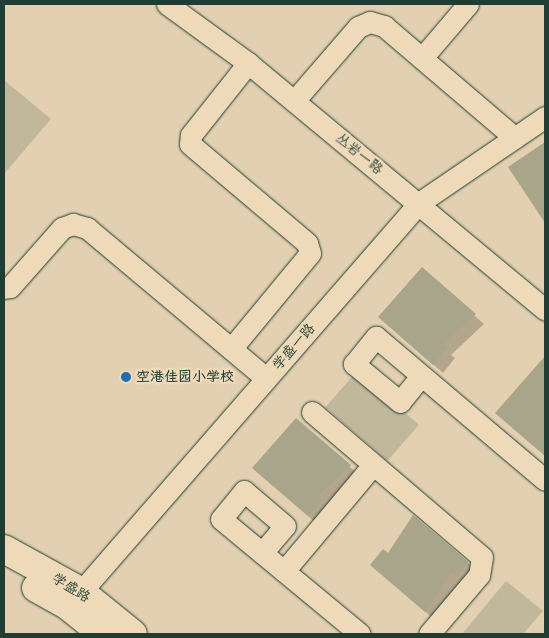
<!DOCTYPE html>
<html>
<head>
<meta charset="utf-8">
<style>
	body { margin:0 }
	#map { position:relative; width:549px; height:638px; overflow:hidden; background:#e2d0b0; font-family:Pangolin,"LXGW WenKai TC",sans-serif }
	div>[style] { position:absolute }
	.green>* { inset:0; background:#c1b79b; transform-origin:0 0 }
	.shadow>* { inset:0; background:#0003 }
	.building>* { inset:0; background:#a8a58b }
	.roads { filter:drop-shadow(0 0 1px #1f3d34) drop-shadow(0 0 1px #1f3d34) }
	.minor>* { height:21px; margin:-10.5px; padding:0 10.5px; transform-origin:10.5px; border-radius:10.5px; background:#eed9b8 }
	.major>* { height:28px; margin:-14px; padding:0 14px; transform-origin:14px; border-radius:14px; background:#eed9b8 }
	.dots>* { width:14px; height:14px; translate:-50% -50%; box-sizing:border-box; border:2px solid #eed9b8; border-radius:50% }
	span { translate:-50% -50%; white-space:nowrap; text-align:center; line-height:1.15; -webkit-text-stroke:5px #eed9b8; paint-order:stroke }
	.street-label { font-size:14px; color:#1f3d34 }
	.poi-label { font-size:14px; color:#1f3d34; font-weight:700 }
	.left { translate:0 -50%; text-align:left }
	.frame { position:absolute; inset:0; border:5px solid #1f3d34; pointer-events:none }
</style>
</head>
<body>
<div id="map">
	<div class="green">
		<div style="clip-path:polygon(4px 80px,51px 119px,4px 174px)"></div>
		<div style="left:357px;top:371px;width:82px;height:48px;rotate:41deg"></div>
		<div style="clip-path:polygon(506px 581px,543px 611px,523px 634px,462px 634px)"></div>
	</div>
	<div class="shadow">
		<div style="clip-path:polygon(545px 144px,545px 220px,510px 167px)"></div>
		<div style="clip-path:polygon(422px 269px,484px 324px,451px 355px,455px 358px,443px 373px,379px 317px)"></div>
		<div style="clip-path:polygon(539px 365px,545px 370px,545px 456px,497px 413px)"></div>
		<div style="clip-path:polygon(297px 420px,359px 475px,317px 524px,263px 477px)"></div>
		<div style="clip-path:polygon(388px 554px,467px 562px,476px 571px,435px 620px,380px 573px)"></div>
	</div>
	<div class="building">
		<div style="clip-path:polygon(545px 142px,545px 223px,508px 167px)"></div>
		<div style="clip-path:polygon(422px 267px,476px 314px,443px 345px,447px 348px,433px 365px,378px 317px)"></div>
		<div style="clip-path:polygon(545px 356px,545px 456px,495px 413px)"></div>
		<div style="clip-path:polygon(296px 418px,351px 465px,318px 496px,322px 500px,308px 516px,252px 468px)"></div>
		<div style="clip-path:polygon(413px 515px,468px 562px,456px 576px,452px 572px,425px 612px,370px 565px,383px 549px,388px 553px)"></div>
	</div>
	<div class="roads">
		<div class="minor">
			<div style="left:167px;top:4px;width:100px;rotate:36.1deg"></div>
			<div style="left:248px;top:63px;width:386px;rotate:39.7deg"></div>
			<div style="left:422px;top:58px;width:71px;rotate:-49.6deg"></div>
			<div style="left:294px;top:101px;width:98px;rotate:-49.1deg"></div>
			<div style="left:358px;top:27px;width:13px;rotate:-23deg"></div>
			<div style="left:370px;top:22px;width:15px;rotate:16deg"></div>
			<div style="left:384px;top:26px;width:172px;rotate:40.5deg"></div>
			<div style="left:4px;top:288px;width:6px;rotate:-9deg"></div>
			<div style="left:10px;top:287px;width:79px;rotate:-48.6deg"></div>
			<div style="left:62px;top:228px;width:12px;rotate:-20deg"></div>
			<div style="left:73px;top:224px;width:15px;rotate:16deg"></div>
			<div style="left:87px;top:228px;width:234px;rotate:40deg"></div>
			<div style="left:231px;top:349px;width:124px;rotate:-50.5deg"></div>
			<div style="left:310px;top:253px;width:10px;rotate:-107deg"></div>
			<div style="left:307px;top:243px;width:153px;rotate:-139.8deg"></div>
			<div style="left:190px;top:144px;width:9px;rotate:-84deg"></div>
			<div style="left:191px;top:135px;width:92px;rotate:-51.6deg"></div>
			<div style="left:421px;top:376px;width:33px;rotate:129deg"></div>
			<div style="left:400px;top:402px;width:60px;rotate:-140.4deg"></div>
			<div style="left:354px;top:364px;width:35px;rotate:-51deg"></div>
			<div style="left:376px;top:337px;width:221px;rotate:40.2deg"></div>
			<div style="left:312px;top:412px;width:223px;rotate:40.5deg"></div>
			<div style="left:482px;top:557px;width:18px;rotate:99deg"></div>
			<div style="left:479px;top:575px;width:77px;rotate:130.3deg"></div>
			<div style="left:262px;top:553px;width:35px;rotate:-50deg"></div>
			<div style="left:285px;top:526px;width:54px;rotate:-139.5deg"></div>
			<div style="left:244px;top:491px;width:36px;rotate:129deg"></div>
			<div style="left:221px;top:519px;width:180px;rotate:39.6deg"></div>
			<div style="left:284px;top:571px;width:138px;rotate:-50deg"></div>
			<div style="left:72px;top:602px;width:529px;rotate:-48.99deg"></div>
			<div style="left:419px;top:203px;width:153px;rotate:-34.3deg"></div>
		</div>
		<div class="major">
			<div style="left:4px;top:549px;width:87px;rotate:28.9deg"></div>
			<div style="left:80px;top:591px;width:68px;rotate:39.1deg"></div>
			<div style="left:36px;top:588px;width:37px;rotate:29deg"></div>
			<div style="left:68px;top:606px;width:45px;rotate:38.7deg"></div>
		</div>
	</div>
	<div class="dots">
		<div style="left:126px;top:377px;background:#1f6fb2"></div>
	</div>
	<div class="street-label">
		<span style="left:359px;top:154px;rotate:39deg">丛岩一路</span>
		<span style="left:294px;top:347px;rotate:-49deg">学盛一路</span>
		<span style="left:71px;top:588px;rotate:32deg">学盛路</span>
	</div>
	<div class="poi-label">
		<span class="left" style="left:136px;top:377px">空港佳园小学校</span>
	</div>
	<div class="frame"></div>
</div>
</body>
</html>
